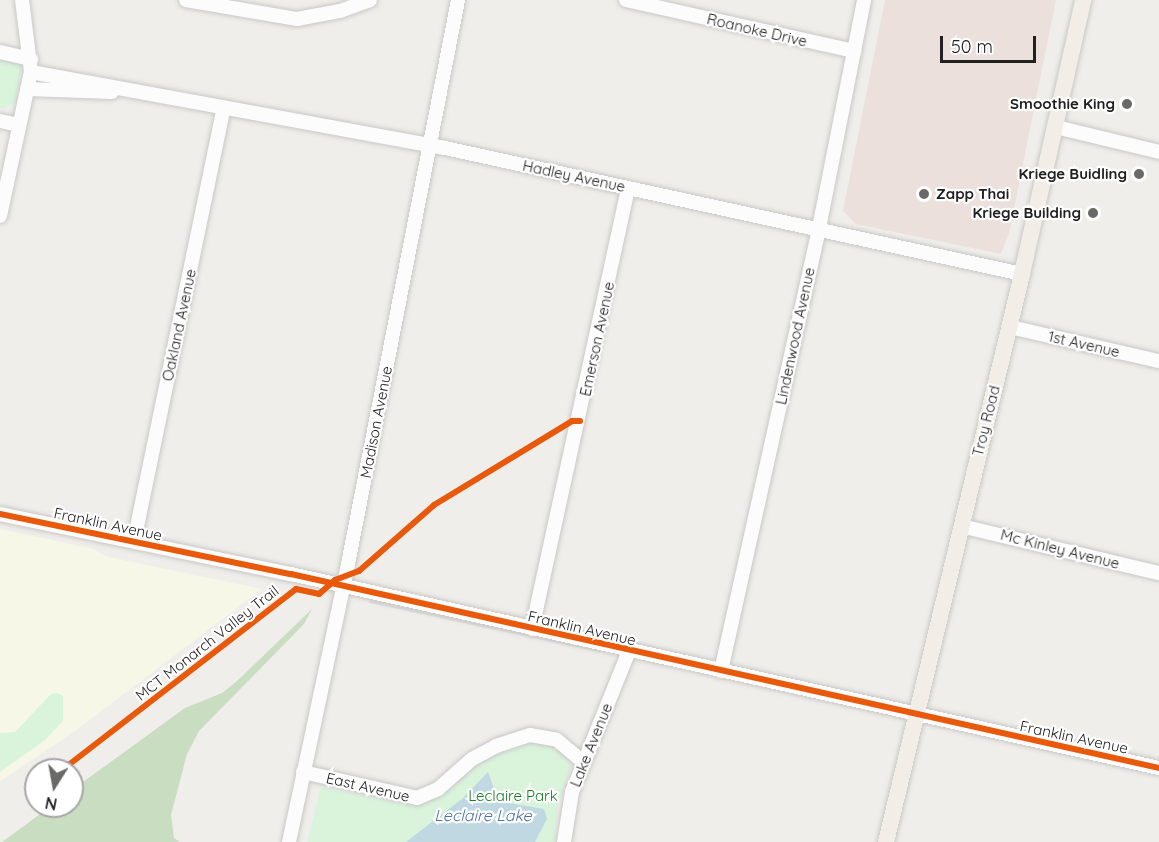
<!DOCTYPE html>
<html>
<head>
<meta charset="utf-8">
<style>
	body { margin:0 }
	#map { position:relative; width:1159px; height:842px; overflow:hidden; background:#efeeea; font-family:Quicksand,sans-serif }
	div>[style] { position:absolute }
	.residential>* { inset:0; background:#dedddb; transform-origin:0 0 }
	.commercial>* { inset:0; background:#ece0dd }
	.education>* { inset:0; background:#f6f7e7 }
	.forest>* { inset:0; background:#c9ddc1 }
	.park>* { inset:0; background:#daf4dc }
	.water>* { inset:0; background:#bfd8e1 }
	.roads { filter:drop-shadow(0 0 2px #c8c8c6) drop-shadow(0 0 2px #c8c8c6) }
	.minor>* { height:14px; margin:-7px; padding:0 7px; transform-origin:7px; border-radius:7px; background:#fdfcfc }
	.major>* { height:16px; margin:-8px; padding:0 8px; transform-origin:8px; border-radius:8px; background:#f2eee7 }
	.cycleway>* { height:6px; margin:-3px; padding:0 3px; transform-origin:3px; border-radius:3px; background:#e8590c }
	.dots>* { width:16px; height:16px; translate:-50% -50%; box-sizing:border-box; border:3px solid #fff; border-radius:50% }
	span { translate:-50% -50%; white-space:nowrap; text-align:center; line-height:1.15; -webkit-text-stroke:4.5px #fff; paint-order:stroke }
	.street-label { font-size:15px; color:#212121 }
	.poi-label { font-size:15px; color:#212121; font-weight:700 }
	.right { translate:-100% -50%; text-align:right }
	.left { translate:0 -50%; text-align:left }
	.park-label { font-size:15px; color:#107f21 }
	.water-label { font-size:16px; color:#4d74a7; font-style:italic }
	.north { position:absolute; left:24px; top:758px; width:60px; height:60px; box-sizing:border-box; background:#fff; border:2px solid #a6a6a6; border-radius:50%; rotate:191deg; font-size:16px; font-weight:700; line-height:24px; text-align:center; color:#212121 }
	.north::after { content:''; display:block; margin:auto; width:21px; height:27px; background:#696967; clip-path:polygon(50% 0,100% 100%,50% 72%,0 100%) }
	.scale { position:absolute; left:940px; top:36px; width:96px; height:27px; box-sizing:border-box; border:3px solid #212121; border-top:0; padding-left:8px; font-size:18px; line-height:21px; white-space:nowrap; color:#212121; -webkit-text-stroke:4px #fff; paint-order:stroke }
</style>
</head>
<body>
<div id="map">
	<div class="residential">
		<div style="left:370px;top:597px;width:237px;height:6px;rotate:12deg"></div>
	</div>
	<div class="commercial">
		<div style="clip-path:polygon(885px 0,1056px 0,1009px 233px,1001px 254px,856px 224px,843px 211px)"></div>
	</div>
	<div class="education">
		<div style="clip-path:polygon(0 529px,93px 549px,108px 557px,262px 589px,75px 731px,0 781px)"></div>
	</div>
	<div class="forest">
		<div style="clip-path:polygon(312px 609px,304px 624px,199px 731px,187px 754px,171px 815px,174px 838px,180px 842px,2px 842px,51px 806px,72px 806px,72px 790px,185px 708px,222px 693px,237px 681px)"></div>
	</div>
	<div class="park">
		<div style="clip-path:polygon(0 56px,22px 64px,16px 102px,3px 109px,0 108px)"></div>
		<div style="clip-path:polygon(58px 693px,63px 696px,63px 721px,45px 740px,0 772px,0 733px,15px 732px,51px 694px)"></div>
		<div style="clip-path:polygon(537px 739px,565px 751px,572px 764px,558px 804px,555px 842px,307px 842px,321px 787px,403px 804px,429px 800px,496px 752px)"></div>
	</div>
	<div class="water">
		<div style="clip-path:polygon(488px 772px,494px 789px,509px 803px,544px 809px,547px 819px,535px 842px,406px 842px,463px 798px)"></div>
	</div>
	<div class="roads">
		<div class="minor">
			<div style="left:186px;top:0;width:113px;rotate:9.7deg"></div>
			<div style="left:297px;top:19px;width:44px;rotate:-10.5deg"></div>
			<div style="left:340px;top:11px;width:32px;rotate:-20deg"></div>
			<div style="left:626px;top:0;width:234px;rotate:12.6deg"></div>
			<div style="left:0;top:52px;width:32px;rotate:13deg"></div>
			<div style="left:31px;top:72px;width:421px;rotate:10.4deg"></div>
			<div style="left:445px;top:148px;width:591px;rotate:12.32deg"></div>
			<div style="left:27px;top:89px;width:85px;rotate:2deg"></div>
			<div style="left:0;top:121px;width:19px;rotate:12deg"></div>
			<div style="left:1056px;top:127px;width:106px;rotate:13.6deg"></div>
			<div style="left:0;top:216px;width:147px;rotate:-77.9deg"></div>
			<div style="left:31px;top:72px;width:73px;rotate:-97.1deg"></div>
			<div style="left:1010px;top:327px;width:153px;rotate:12.9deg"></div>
			<div style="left:0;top:514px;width:297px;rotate:11.7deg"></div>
			<div style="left:291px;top:574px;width:889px;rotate:12.6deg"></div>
			<div style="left:961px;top:526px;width:204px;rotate:13.4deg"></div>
			<div style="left:134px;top:541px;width:442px;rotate:-78.3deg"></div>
			<div style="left:532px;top:629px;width:451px;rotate:-77.7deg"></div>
			<div style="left:721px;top:671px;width:449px;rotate:-77.5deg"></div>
			<div style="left:818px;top:233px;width:237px;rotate:-78.8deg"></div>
			<div style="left:303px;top:772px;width:117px;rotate:12.8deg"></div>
			<div style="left:417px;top:798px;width:23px;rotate:-23deg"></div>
			<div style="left:438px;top:789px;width:45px;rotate:-41.4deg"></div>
			<div style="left:472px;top:759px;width:27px;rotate:-28deg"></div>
			<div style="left:496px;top:746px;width:36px;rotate:-18deg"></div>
			<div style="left:530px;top:735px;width:27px;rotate:10deg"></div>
			<div style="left:557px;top:740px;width:35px;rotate:40deg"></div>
			<div style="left:289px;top:842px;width:284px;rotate:-78deg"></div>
			<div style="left:348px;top:564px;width:575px;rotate:-78.96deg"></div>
			<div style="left:564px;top:842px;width:51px;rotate:-80.9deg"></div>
			<div style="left:572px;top:792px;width:152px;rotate:-68deg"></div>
		</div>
		<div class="major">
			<div style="left:886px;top:842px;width:584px;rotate:-76.53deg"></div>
			<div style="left:1022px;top:274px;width:281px;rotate:-77.4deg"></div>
		</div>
	</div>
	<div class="cycleway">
		<div style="left:0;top:514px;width:297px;rotate:11.7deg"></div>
		<div style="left:291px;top:574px;width:889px;rotate:12.6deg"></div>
		<div style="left:62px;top:770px;width:296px;rotate:-37.7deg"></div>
		<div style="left:296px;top:589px;width:24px;rotate:12deg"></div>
		<div style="left:319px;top:594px;width:21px;rotate:-41deg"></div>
		<div style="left:335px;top:580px;width:26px;rotate:-21deg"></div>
		<div style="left:359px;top:571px;width:100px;rotate:-41.3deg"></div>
		<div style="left:434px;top:505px;width:162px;rotate:-31.3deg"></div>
		<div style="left:572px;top:421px;width:8px"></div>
	</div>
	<div class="dots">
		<div style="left:1127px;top:104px;background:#696967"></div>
		<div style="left:1139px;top:174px;background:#696967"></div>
		<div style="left:924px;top:194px;background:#696967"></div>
		<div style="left:1093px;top:213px;background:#696967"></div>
	</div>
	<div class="street-label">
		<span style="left:757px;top:30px;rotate:13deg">Roanoke Drive</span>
		<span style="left:574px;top:176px;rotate:12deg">Hadley Avenue</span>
		<span style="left:179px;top:325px;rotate:-78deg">Oakland Avenue</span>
		<span style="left:795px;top:336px;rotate:-78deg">Lindenwood Avenue</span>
		<span style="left:597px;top:339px;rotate:-78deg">Emerson Avenue</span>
		<span style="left:1084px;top:344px;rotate:13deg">1st Avenue</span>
		<span style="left:986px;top:421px;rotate:-76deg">Troy Road</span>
		<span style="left:376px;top:422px;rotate:-79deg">Madison Avenue</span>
		<span style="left:108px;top:524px;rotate:12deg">Franklin Avenue</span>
		<span style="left:1060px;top:549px;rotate:14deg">Mc Kinley Avenue</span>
		<span style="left:582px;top:628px;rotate:13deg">Franklin Avenue</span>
		<span style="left:207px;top:643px;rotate:-38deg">MCT Monarch Valley Trail</span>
		<span style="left:1074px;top:737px;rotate:12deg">Franklin Avenue</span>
		<span style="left:591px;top:745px;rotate:-68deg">Lake Avenue</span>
		<span style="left:368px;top:787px;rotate:13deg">East Avenue</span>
	</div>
	<div class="poi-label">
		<span class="right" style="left:1115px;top:104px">Smoothie King</span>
		<span class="right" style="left:1127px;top:174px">Kriege Buidling</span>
		<span class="left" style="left:936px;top:194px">Zapp Thai</span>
		<span class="right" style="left:1081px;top:213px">Kriege Building</span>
	</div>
	<div class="park-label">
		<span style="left:513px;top:796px">Leclaire Park</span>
	</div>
	<div class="water-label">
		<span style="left:483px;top:815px">Leclaire Lake</span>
	</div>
	<div class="north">N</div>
	<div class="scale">50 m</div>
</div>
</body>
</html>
